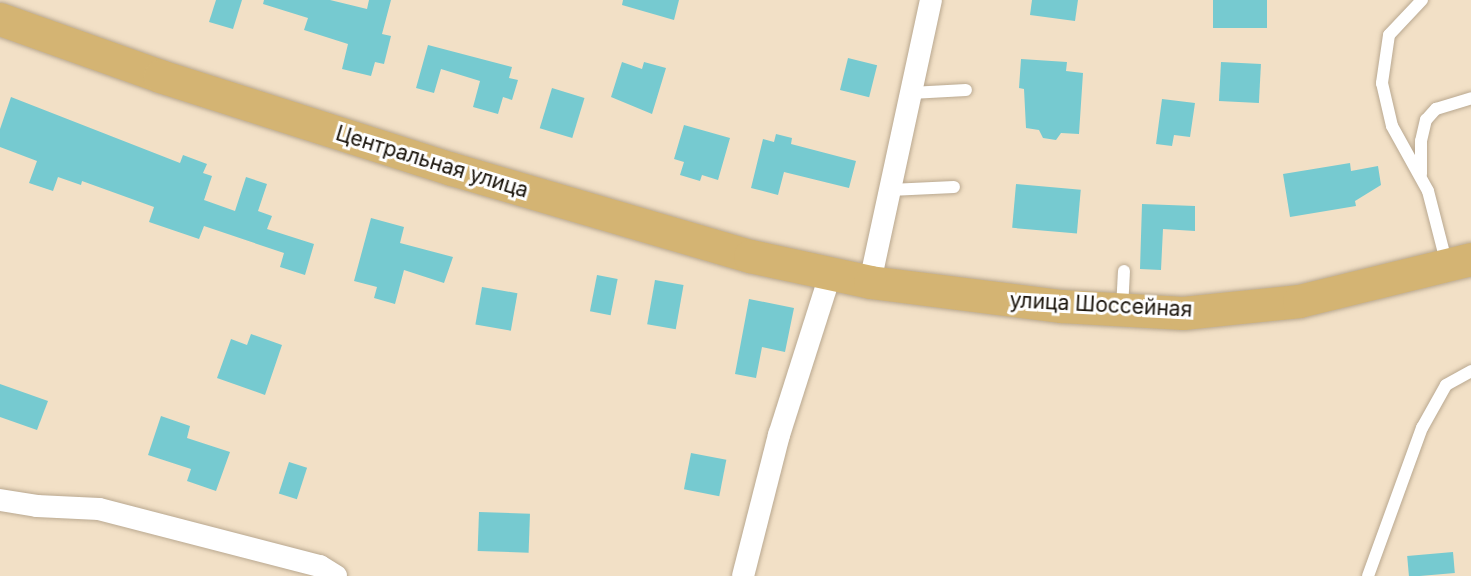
<!DOCTYPE html>
<html>
<head>
<meta charset="utf-8">
<style>
	body { margin:0 }
	#map { position:relative; width:1471px; height:576px; overflow:hidden; background:#f2e0c6; font-family:Inter,sans-serif }
	div>[style] { position:absolute }
	.building>* { inset:0; background:#76cad0; transform-origin:0 0 }
	.roads { filter:drop-shadow(0 0 2px #b9a890) drop-shadow(0 0 2px #b9a890) }
	.service>* { height:12px; margin:-6px; padding:0 6px; transform-origin:6px; border-radius:6px; background:#fff }
	.minor>* { height:22px; margin:-11px; padding:0 11px; transform-origin:11px; border-radius:11px; background:#fff }
	.primary>* { height:33px; margin:-16.5px; padding:0 16.5px; transform-origin:16.5px; border-radius:16.5px; background:#d4b473 }
	span { translate:-50% -50%; white-space:nowrap; text-align:center; line-height:1.15; -webkit-text-stroke:6px #fff; paint-order:stroke }
	.street-label { font-size:21px; color:#19130a }
</style>
</head>
<body>
<div id="map">
	<div class="building">
		<div style="clip-path:polygon(216px 0,242px 0,233px 29px,209px 22px)"></div>
		<div style="clip-path:polygon(264px 0,330px 0,367px 9px,369px 0,391px 0,382px 34px,391px 36px,384px 64px,375px 62px,371px 76px,342px 69px,348px 44px,304px 30px,308px 18px,263px 4px)"></div>
		<div style="clip-path:polygon(623px 0,679px 0,674px 20px,622px 5px)"></div>
		<div style="clip-path:polygon(1032px 0,1078px 0,1075px 21px,1030px 15px)"></div>
		<div style="left:1213px;top:0;width:54px;height:28px"></div>
		<div style="clip-path:polygon(428px 45px,512px 67px,509px 78px,518px 80px,512px 100px,503px 97px,498px 114px,473px 107px,480px 81px,441px 69px,434px 93px,416px 88px)"></div>
		<div style="left:848px;top:58px;width:30px;height:33px;rotate:14deg"></div>
		<div style="clip-path:polygon(1021px 59px,1067px 62px,1066px 71px,1083px 73px,1079px 134px,1061px 133px,1056px 140px,1043px 138px,1039px 130px,1026px 128px,1024px 89px,1019px 88px)"></div>
		<div style="clip-path:polygon(622px 62px,642px 69px,644px 62px,666px 68px,652px 114px,611px 97px)"></div>
		<div style="left:1221px;top:62px;width:40px;height:39px;rotate:3deg"></div>
		<div style="left:552px;top:88px;width:34px;height:42px;rotate:17deg"></div>
		<div style="clip-path:polygon(11px 97px,180px 163px,183px 155px,207px 164px,203px 173px,212px 176px,204px 200px,235px 211px,246px 177px,267px 184px,258px 211px,272px 216px,267px 229px,314px 244px,305px 275px,280px 267px,284px 253px,204px 226px,199px 239px,149px 222px,154px 207px,82px 181px,81px 185px,58px 177px,53px 191px,29px 183px,37px 161px,0 147px,0 129px)"></div>
		<div style="clip-path:polygon(1162px 99px,1195px 103px,1190px 137px,1174px 135px,1172px 146px,1156px 144px)"></div>
		<div style="clip-path:polygon(684px 125px,730px 138px,718px 180px,702px 175px,700px 181px,680px 175px,684px 162px,674px 159px)"></div>
		<div style="clip-path:polygon(776px 134px,792px 138px,791px 144px,856px 161px,849px 188px,784px 172px,778px 195px,751px 188px,763px 139px,774px 142px)"></div>
		<div style="clip-path:polygon(1350px 163px,1351px 171px,1378px 166px,1381px 185px,1355px 201px,1356px 206px,1290px 217px,1283px 174px)"></div>
		<div style="left:1016px;top:184px;width:65px;height:44px;rotate:5deg"></div>
		<div style="clip-path:polygon(1142px 204px,1195px 206px,1195px 231px,1163px 229px,1161px 270px,1140px 269px)"></div>
		<div style="clip-path:polygon(371px 218px,404px 227px,400px 243px,453px 257px,444px 283px,404px 270px,395px 304px,374px 298px,377px 287px,354px 281px)"></div>
		<div style="left:597px;top:275px;width:21px;height:37px;rotate:11deg"></div>
		<div style="left:655px;top:280px;width:29px;height:45px;rotate:10deg"></div>
		<div style="left:482px;top:287px;width:36px;height:38px;rotate:10deg"></div>
		<div style="clip-path:polygon(749px 299px,794px 308px,785px 352px,762px 347px,756px 378px,735px 374px)"></div>
		<div style="clip-path:polygon(251px 334px,282px 345px,265px 395px,217px 378px,231px 339px,247px 345px)"></div>
		<div style="clip-path:polygon(0 384px,48px 401px,37px 430px,0 417px)"></div>
		<div style="clip-path:polygon(161px 416px,190px 426px,187px 438px,230px 452px,216px 491px,187px 481px,191px 469px,148px 455px)"></div>
		<div style="left:691px;top:453px;width:36px;height:37px;rotate:11deg"></div>
		<div style="left:289px;top:462px;width:19px;height:33px;rotate:18deg"></div>
		<div style="left:479px;top:512px;width:51px;height:39px;rotate:2deg"></div>
		<div style="left:1453px;top:552px;width:21px;height:46px;rotate:85deg"></div>
	</div>
	<div class="roads">
		<div class="service">
			<div style="left:1422px;top:0;width:48px;rotate:133.3deg"></div>
			<div style="left:1389px;top:35px;width:49px;rotate:98.3deg"></div>
			<div style="left:1382px;top:83px;width:44px;rotate:76.9deg"></div>
			<div style="left:1392px;top:126px;width:74px;rotate:61deg"></div>
			<div style="left:1428px;top:191px;width:76px;rotate:75.6deg"></div>
			<div style="left:911px;top:93px;width:55px;rotate:-3.1deg"></div>
			<div style="left:1421px;top:174px;width:33px;rotate:-90deg"></div>
			<div style="left:1421px;top:141px;width:22px;rotate:-77deg"></div>
			<div style="left:1426px;top:120px;width:15px;rotate:-48deg"></div>
			<div style="left:1436px;top:109px;width:37px;rotate:-17deg"></div>
			<div style="left:890px;top:190px;width:64px;rotate:-2.7deg"></div>
			<div style="left:1122px;top:309px;width:38px;rotate:-87deg"></div>
			<div style="left:1368px;top:576px;width:158px;rotate:-70deg"></div>
			<div style="left:1422px;top:428px;width:49px;rotate:-60.8deg"></div>
			<div style="left:1446px;top:385px;width:29px;rotate:-29deg"></div>
		</div>
		<div class="minor">
			<div style="left:870px;top:282px;width:289px;rotate:-77.8deg"></div>
			<div style="left:0;top:500px;width:37px;rotate:9deg"></div>
			<div style="left:37px;top:506px;width:62px;rotate:2.8deg"></div>
			<div style="left:99px;top:509px;width:228px;rotate:14.5deg"></div>
			<div style="left:320px;top:566px;width:19px;rotate:32deg"></div>
			<div style="left:743px;top:576px;width:146px;rotate:-75.7deg"></div>
			<div style="left:779px;top:435px;width:171px;rotate:-72.3deg"></div>
		</div>
		<div class="primary">
			<div style="left:0;top:19px;width:170px;rotate:19.6deg"></div>
			<div style="left:160px;top:76px;width:306px;rotate:17.7deg"></div>
			<div style="left:452px;top:169px;width:310px;rotate:16.3deg"></div>
			<div style="left:750px;top:256px;width:123px;rotate:12.2deg"></div>
			<div style="left:870px;top:282px;width:193px;rotate:7.2deg"></div>
			<div style="left:1061px;top:306px;width:122px;rotate:3.3deg"></div>
			<div style="left:1183px;top:313px;width:117px;rotate:-5.9deg"></div>
			<div style="left:1299px;top:301px;width:177px;rotate:-13.7deg"></div>
		</div>
	</div>
	<div class="street-label">
		<span style="left:432px;top:162px;rotate:17deg">Центральная улица</span>
		<span style="left:1101px;top:305px;rotate:3deg">улица Шоссейная</span>
	</div>
</div>
</body>
</html>
